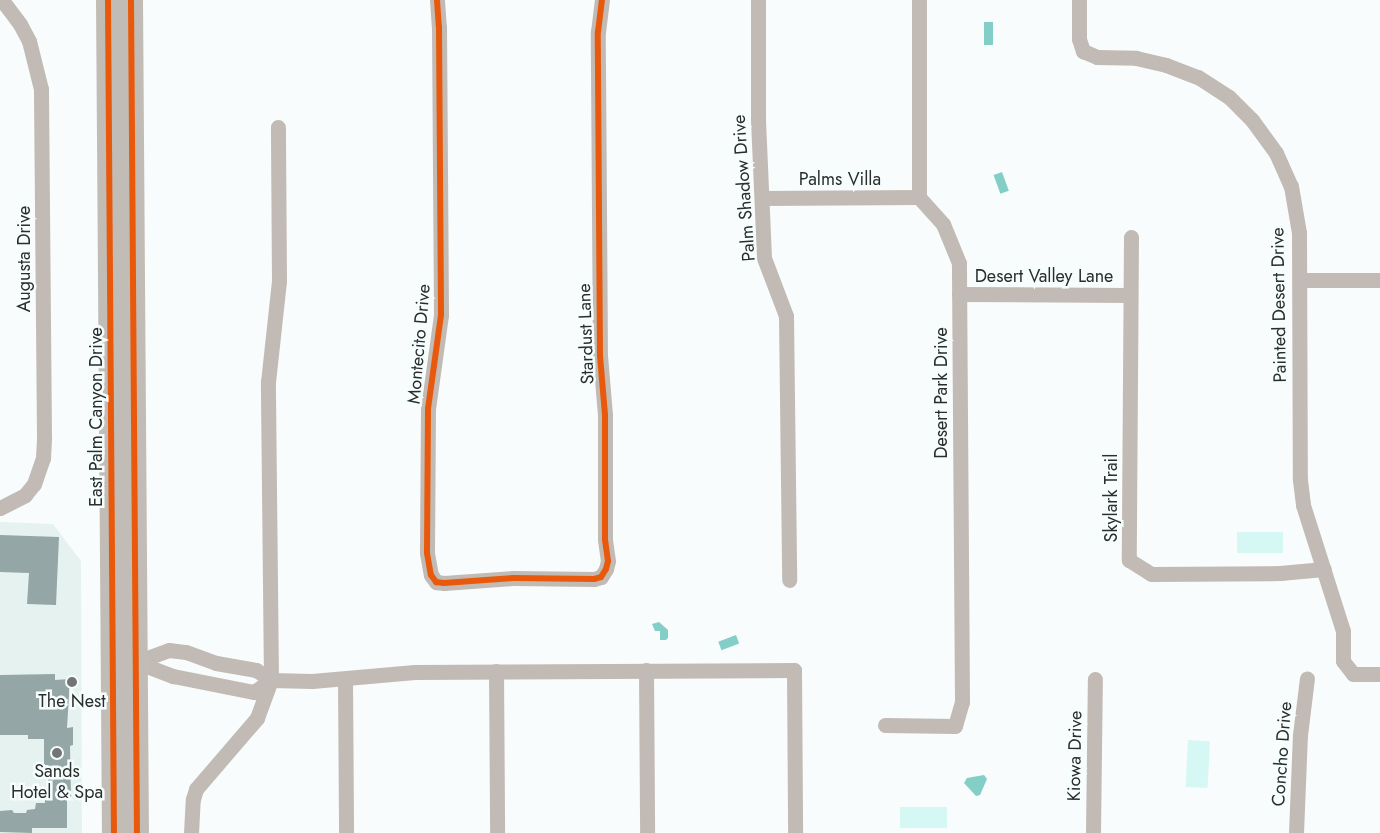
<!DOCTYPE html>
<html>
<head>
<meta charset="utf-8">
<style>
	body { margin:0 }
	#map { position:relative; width:1380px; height:833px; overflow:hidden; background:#f8fcfc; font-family:Jost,sans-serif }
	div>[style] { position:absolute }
	.built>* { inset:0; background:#e6f2f0 }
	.green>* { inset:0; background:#d5f8f4; transform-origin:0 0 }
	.water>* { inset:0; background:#83cec7; transform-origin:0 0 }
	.building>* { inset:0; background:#94a6a5 }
	.street>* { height:15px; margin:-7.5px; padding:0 7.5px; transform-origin:7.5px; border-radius:7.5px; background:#c2bab5 }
	.primary>* { height:24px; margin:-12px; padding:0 12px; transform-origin:12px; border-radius:12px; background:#c2bcb6 }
	.cycleway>* { height:6px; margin:-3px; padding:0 3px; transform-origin:3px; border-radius:3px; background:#e8590c }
	.dots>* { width:14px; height:14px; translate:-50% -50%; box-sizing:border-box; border:2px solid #f6fefd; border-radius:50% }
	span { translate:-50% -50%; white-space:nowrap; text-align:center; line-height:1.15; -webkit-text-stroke:5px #f6fefd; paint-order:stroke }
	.street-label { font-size:18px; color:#2a2d2c }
	.poi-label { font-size:18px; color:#2a2d2c }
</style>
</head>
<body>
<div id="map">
	<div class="built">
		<div style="clip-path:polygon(0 522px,53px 524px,81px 561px,82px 833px,0 833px)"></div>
	</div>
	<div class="green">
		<div style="left:1237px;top:532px;width:46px;height:21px"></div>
		<div style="left:1188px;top:740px;width:22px;height:47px;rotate:3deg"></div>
		<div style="left:900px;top:807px;width:47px;height:21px"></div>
	</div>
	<div class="water">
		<div style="left:984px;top:22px;width:9px;height:23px"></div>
		<div style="left:1002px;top:172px;width:20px;height:9px;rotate:70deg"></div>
		<div style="clip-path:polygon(659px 622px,668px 630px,668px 638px,666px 640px,660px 640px,660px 631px,655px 631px,652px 624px)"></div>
		<div style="left:736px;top:635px;width:9px;height:19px;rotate:69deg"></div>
		<div style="clip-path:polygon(984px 775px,987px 779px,980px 795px,976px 796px,964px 783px,967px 778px)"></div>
	</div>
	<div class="building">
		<div style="clip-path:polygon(0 535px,59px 537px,56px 605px,27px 604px,29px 573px,0 572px)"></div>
		<div style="clip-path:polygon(55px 674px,55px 680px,70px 679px,67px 728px,73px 727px,73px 745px,70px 746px,71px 798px,67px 797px,67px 828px,32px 828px,32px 833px,0 832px,0 811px,12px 810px,14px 813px,26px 813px,27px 810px,35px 809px,36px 803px,45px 803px,45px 792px,48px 792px,48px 765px,44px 765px,44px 739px,28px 739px,28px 735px,0 735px,0 675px)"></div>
	</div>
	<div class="street">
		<div style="left:437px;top:0;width:27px;rotate:86deg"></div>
		<div style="left:439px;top:27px;width:288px;rotate:89.6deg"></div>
		<div style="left:441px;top:315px;width:95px;rotate:97.9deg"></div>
		<div style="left:428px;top:409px;width:144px;rotate:90.4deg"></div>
		<div style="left:427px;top:553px;width:22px;rotate:80deg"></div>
		<div style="left:431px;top:575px;width:9px;rotate:54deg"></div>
		<div style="left:436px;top:582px;width:8px;rotate:7deg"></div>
		<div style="left:444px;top:583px;width:69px;rotate:-4.1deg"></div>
		<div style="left:513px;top:578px;width:81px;rotate:0.7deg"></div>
		<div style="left:594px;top:579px;width:7px;rotate:-16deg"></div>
		<div style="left:601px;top:577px;width:9px;rotate:-58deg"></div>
		<div style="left:606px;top:569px;width:8px;rotate:-76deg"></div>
		<div style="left:608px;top:561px;width:22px;rotate:-98deg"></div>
		<div style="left:605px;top:539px;width:124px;rotate:-90deg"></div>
		<div style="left:605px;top:415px;width:59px;rotate:-94.8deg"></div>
		<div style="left:600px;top:356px;width:324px;rotate:-90.4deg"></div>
		<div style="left:598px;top:32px;width:32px;rotate:-83deg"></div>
		<div style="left:758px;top:0;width:120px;rotate:90deg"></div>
		<div style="left:758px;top:120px;width:138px;rotate:87.5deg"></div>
		<div style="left:764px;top:258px;width:62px;rotate:69.2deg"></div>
		<div style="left:786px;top:316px;width:264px;rotate:89.3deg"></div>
		<div style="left:1079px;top:0;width:39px;rotate:90deg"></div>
		<div style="left:1079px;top:39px;width:13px;rotate:72deg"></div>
		<div style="left:1083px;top:51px;width:15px;rotate:23deg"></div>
		<div style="left:1097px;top:57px;width:39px;rotate:1deg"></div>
		<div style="left:1136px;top:58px;width:31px;rotate:13deg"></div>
		<div style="left:1166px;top:65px;width:34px;rotate:21deg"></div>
		<div style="left:1198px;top:77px;width:37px;rotate:33deg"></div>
		<div style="left:1229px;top:97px;width:33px;rotate:45deg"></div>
		<div style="left:1252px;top:120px;width:41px;rotate:54deg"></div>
		<div style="left:1276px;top:153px;width:36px;rotate:66deg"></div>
		<div style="left:1291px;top:186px;width:48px;rotate:80.3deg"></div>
		<div style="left:1299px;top:233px;width:247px;rotate:89.8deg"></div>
		<div style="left:1300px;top:480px;width:25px;rotate:83deg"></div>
		<div style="left:1303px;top:505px;width:132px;rotate:72.4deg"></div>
		<div style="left:1343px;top:631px;width:30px;rotate:90deg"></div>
		<div style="left:1343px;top:661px;width:16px;rotate:52deg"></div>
		<div style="left:1353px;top:674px;width:27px"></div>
		<div style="left:762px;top:198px;width:157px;rotate:-0.4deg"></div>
		<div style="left:1131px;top:237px;width:323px;rotate:90.4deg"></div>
		<div style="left:1129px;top:560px;width:26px;rotate:32deg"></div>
		<div style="left:1151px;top:574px;width:129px;rotate:-0.4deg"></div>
		<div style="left:1280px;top:573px;width:44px;rotate:-5.2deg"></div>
		<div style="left:1300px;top:280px;width:80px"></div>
		<div style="left:959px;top:294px;width:170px;rotate:0.3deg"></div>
		<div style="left:0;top:508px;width:28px;rotate:-27deg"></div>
		<div style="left:25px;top:495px;width:14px;rotate:-51deg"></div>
		<div style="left:34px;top:484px;width:28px;rotate:-71deg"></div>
		<div style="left:43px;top:458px;width:22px;rotate:-87deg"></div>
		<div style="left:44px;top:436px;width:347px;rotate:-90.5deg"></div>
		<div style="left:41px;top:89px;width:49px;rotate:-104deg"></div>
		<div style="left:29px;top:41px;width:19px;rotate:-118deg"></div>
		<div style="left:20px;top:24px;width:30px;rotate:-127deg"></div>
		<div style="left:129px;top:662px;width:7px"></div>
		<div style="left:136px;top:662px;width:35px;rotate:-20deg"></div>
		<div style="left:169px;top:650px;width:17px;rotate:7deg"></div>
		<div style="left:186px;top:652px;width:32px;rotate:20deg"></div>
		<div style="left:216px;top:663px;width:41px;rotate:9.9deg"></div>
		<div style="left:256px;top:670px;width:18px;rotate:34deg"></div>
		<div style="left:271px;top:680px;width:41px;rotate:1.4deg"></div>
		<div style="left:312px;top:681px;width:103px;rotate:-5deg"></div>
		<div style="left:415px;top:672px;width:379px;rotate:-0.3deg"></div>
		<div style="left:794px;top:670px;width:163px;rotate:89.6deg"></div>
		<div style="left:136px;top:662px;width:40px;rotate:21deg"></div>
		<div style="left:173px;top:676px;width:83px;rotate:11.2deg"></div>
		<div style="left:254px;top:692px;width:21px;rotate:-35deg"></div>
		<div style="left:646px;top:670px;width:163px;rotate:89.6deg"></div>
		<div style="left:496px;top:671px;width:162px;rotate:89.6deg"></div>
		<div style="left:345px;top:679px;width:154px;rotate:89.6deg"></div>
		<div style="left:885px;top:725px;width:70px;rotate:0.8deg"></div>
		<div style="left:955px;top:726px;width:25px;rotate:-74deg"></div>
		<div style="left:962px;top:702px;width:439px;rotate:-90.4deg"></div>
		<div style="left:959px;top:263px;width:42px;rotate:-112.3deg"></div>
		<div style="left:943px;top:224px;width:36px;rotate:-132deg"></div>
		<div style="left:919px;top:197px;width:197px;rotate:-90deg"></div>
		<div style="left:191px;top:833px;width:34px;rotate:-87deg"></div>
		<div style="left:193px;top:799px;width:10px;rotate:-73deg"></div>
		<div style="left:196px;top:789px;width:94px;rotate:-49.3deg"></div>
		<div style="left:257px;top:718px;width:40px;rotate:-69.8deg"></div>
		<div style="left:271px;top:680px;width:298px;rotate:-90.6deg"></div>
		<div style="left:268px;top:382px;width:102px;rotate:-83.8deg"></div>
		<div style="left:279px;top:281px;width:154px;rotate:-90.4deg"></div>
		<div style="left:1093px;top:833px;width:154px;rotate:-89.3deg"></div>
		<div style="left:1296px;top:833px;width:98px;rotate:-87.7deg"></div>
		<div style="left:1300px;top:735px;width:57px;rotate:-83deg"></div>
	</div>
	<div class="primary">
		<div style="left:108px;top:0;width:833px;rotate:89.59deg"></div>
		<div style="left:131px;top:0;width:833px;rotate:89.59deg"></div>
	</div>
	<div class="cycleway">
		<div style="left:108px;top:0;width:833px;rotate:89.59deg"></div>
		<div style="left:131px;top:0;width:833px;rotate:89.59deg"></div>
		<div style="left:437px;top:0;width:27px;rotate:86deg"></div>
		<div style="left:439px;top:27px;width:288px;rotate:89.6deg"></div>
		<div style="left:441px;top:315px;width:95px;rotate:97.9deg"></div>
		<div style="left:428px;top:409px;width:144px;rotate:90.4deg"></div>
		<div style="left:427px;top:553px;width:22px;rotate:80deg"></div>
		<div style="left:431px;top:575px;width:9px;rotate:54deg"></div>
		<div style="left:436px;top:582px;width:8px;rotate:7deg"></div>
		<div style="left:444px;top:583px;width:69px;rotate:-4.1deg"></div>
		<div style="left:513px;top:578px;width:81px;rotate:0.7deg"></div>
		<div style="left:594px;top:579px;width:7px;rotate:-16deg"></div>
		<div style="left:601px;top:577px;width:9px;rotate:-58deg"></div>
		<div style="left:606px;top:569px;width:8px;rotate:-76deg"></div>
		<div style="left:608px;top:561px;width:22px;rotate:-98deg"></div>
		<div style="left:605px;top:539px;width:124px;rotate:-90deg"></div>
		<div style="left:605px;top:415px;width:59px;rotate:-94.8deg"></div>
		<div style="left:600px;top:356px;width:324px;rotate:-90.4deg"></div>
		<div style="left:598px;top:32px;width:32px;rotate:-83deg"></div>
	</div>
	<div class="dots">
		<div style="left:72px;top:682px;background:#727575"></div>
		<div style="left:57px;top:753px;background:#727575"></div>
	</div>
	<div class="street-label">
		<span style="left:840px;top:179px">Palms Villa</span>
		<span style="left:744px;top:188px;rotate:-94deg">Palm Shadow Drive</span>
		<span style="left:24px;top:259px;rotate:-90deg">Augusta Drive</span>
		<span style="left:1044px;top:276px">Desert Valley Lane</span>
		<span style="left:1279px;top:305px;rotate:-91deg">Painted Desert Drive</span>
		<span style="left:586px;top:334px;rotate:-92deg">Stardust Lane</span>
		<span style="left:419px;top:344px;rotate:-85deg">Montecito Drive</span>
		<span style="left:941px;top:393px;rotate:-90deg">Desert Park Drive</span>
		<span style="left:96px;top:417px;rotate:-90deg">East Palm Canyon Drive</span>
		<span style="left:1111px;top:498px;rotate:-90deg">Skylark Trail</span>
		<span style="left:1282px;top:754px;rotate:-86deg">Concho Drive</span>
		<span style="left:1075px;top:756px;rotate:-89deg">Kiowa Drive</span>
	</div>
	<div class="poi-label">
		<span style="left:72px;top:701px">The Nest</span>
		<span style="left:57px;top:782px">Sands<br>Hotel &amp; Spa</span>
	</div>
</div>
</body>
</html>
